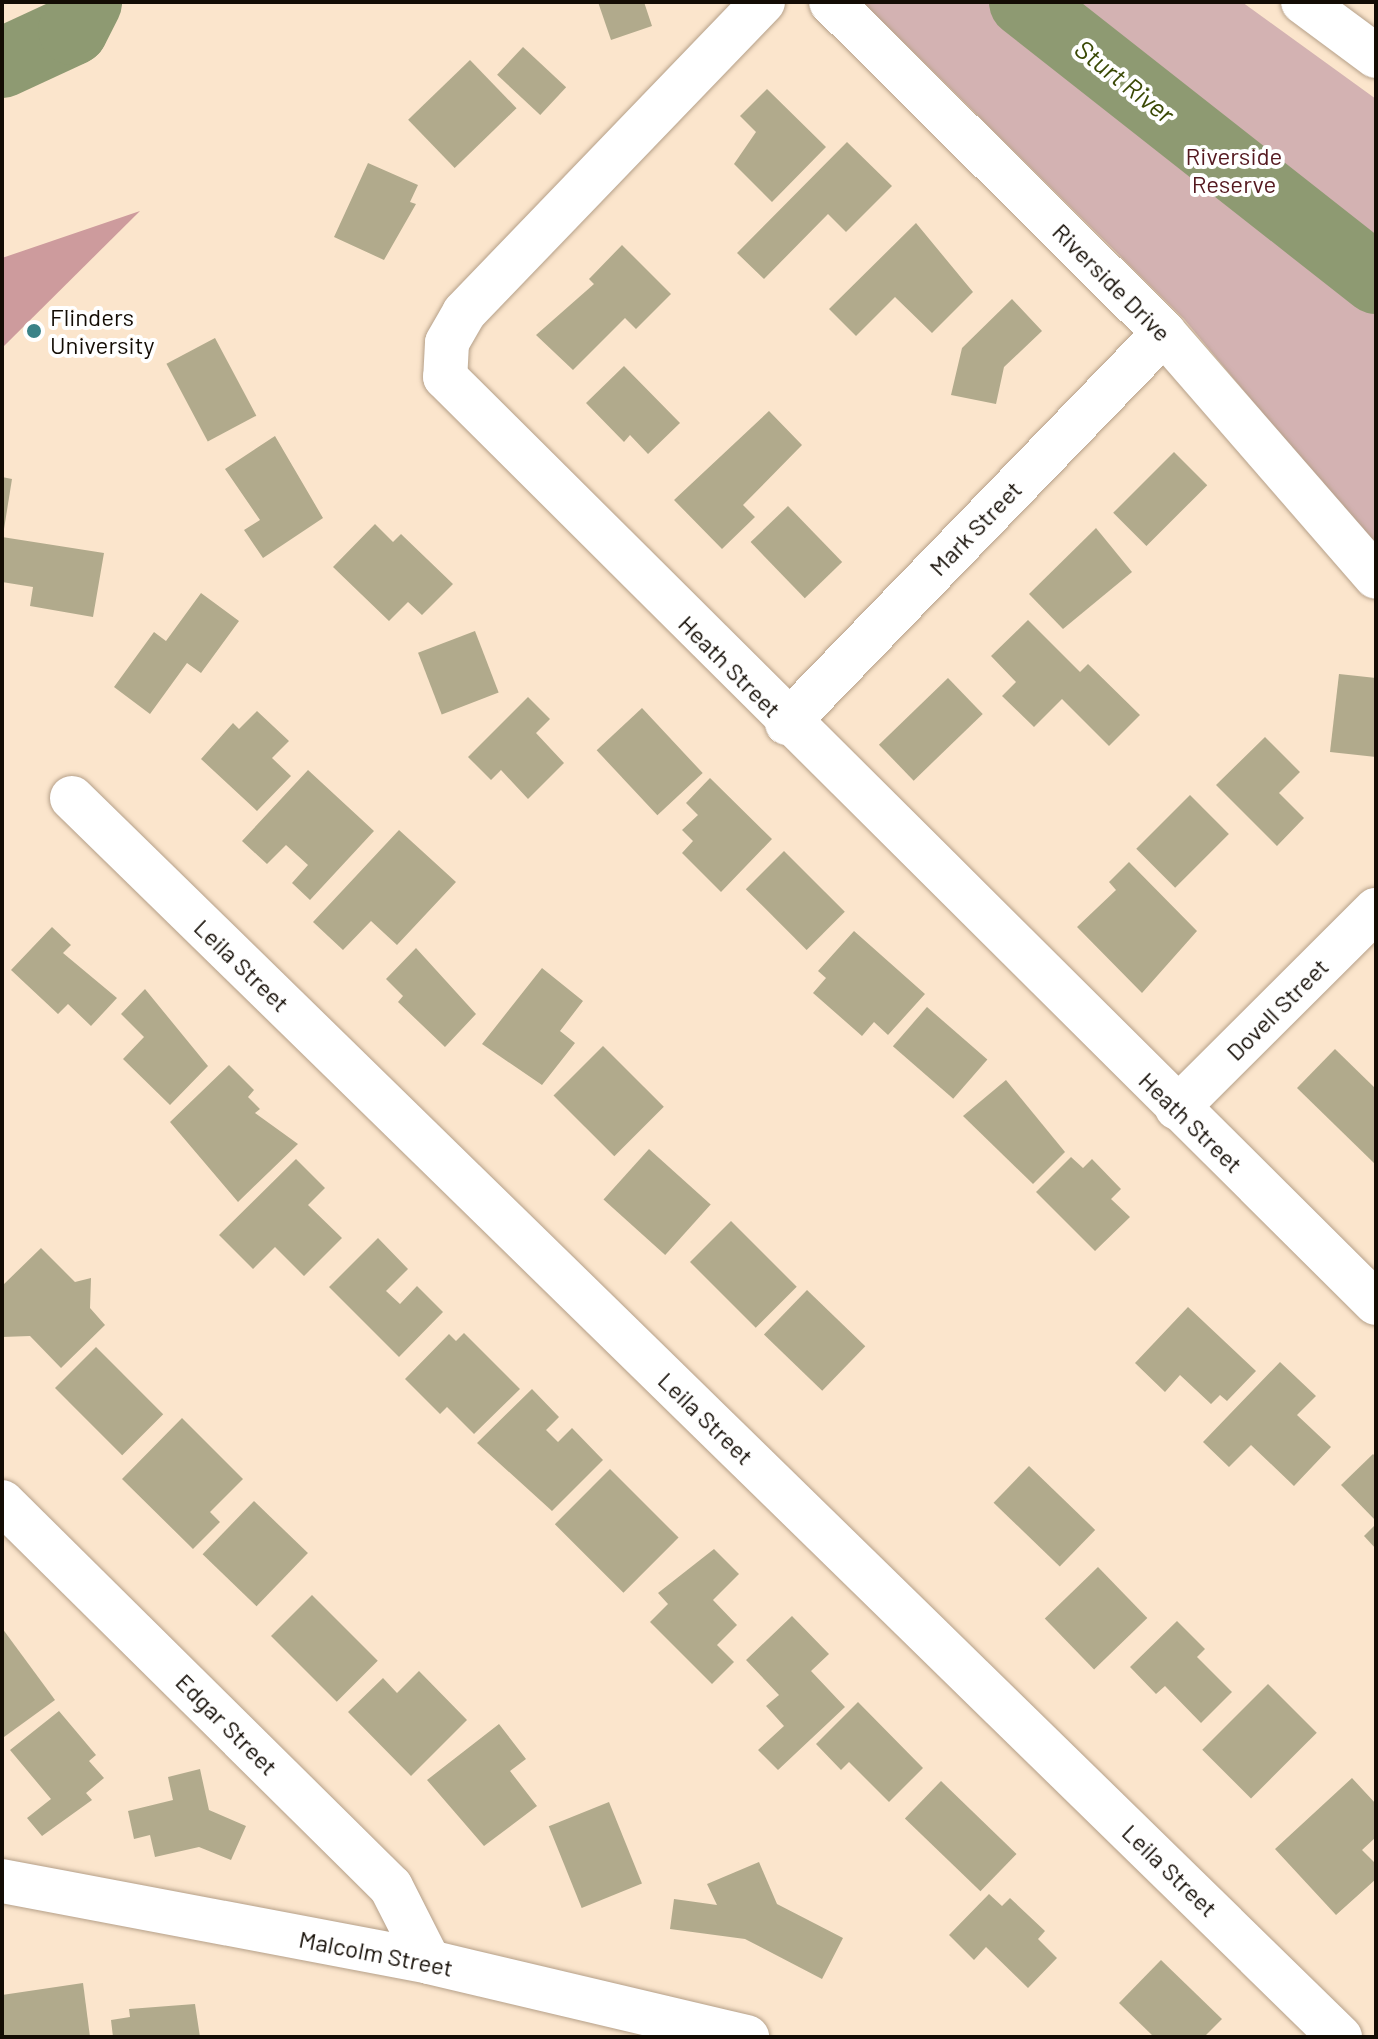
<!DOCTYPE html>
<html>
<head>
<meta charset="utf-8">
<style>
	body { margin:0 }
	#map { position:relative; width:1378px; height:2039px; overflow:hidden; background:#fbe5cc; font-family:Barlow,sans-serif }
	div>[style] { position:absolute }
	.green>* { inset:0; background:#d3b2b2 }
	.forest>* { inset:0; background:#cd9b9d }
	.river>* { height:70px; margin:-35px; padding:0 35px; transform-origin:35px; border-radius:35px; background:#8e9a72 }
	.building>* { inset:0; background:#b1aa8c; transform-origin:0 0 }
	.roads { filter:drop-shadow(0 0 2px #b5a089) drop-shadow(0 0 2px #b5a089) }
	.minor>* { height:44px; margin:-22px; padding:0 22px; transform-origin:22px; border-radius:22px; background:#fff }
	.dots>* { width:22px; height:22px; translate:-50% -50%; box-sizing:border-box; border:4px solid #fff; border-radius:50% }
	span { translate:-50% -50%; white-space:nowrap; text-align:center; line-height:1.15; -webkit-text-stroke:8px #fff; paint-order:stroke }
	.park-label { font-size:24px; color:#54181f }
	.street-label { font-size:24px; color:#130c04 }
	.poi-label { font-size:24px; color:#130c04 }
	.left { translate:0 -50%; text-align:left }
	.water-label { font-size:26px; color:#3a4905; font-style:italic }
	.frame { position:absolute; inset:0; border:4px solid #130c04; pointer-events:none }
</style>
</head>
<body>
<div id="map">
	<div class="green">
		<div style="clip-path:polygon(863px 2px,1242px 2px,1376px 99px,1376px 549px,1184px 319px)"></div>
	</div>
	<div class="forest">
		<div style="clip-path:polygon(140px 211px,2px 348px,2px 258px)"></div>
	</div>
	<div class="river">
		<div style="left:1024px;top:2px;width:448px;rotate:38.2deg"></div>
		<div style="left:2px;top:63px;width:78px;rotate:-24.9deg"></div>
		<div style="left:73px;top:30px;width:31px;rotate:-63deg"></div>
	</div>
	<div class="building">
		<div style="clip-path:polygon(598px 2px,644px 2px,652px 26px,611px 40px)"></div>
		<div style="left:523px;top:47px;width:59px;height:38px;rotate:43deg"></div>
		<div style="left:470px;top:60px;width:67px;height:86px;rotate:46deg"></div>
		<div style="clip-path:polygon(767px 89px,826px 147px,772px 202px,734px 164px,756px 132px,740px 116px)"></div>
		<div style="clip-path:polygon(847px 142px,892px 186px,846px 232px,828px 214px,764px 279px,737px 253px)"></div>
		<div style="clip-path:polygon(368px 163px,418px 185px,410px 202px,416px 204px,384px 260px,334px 237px)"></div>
		<div style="clip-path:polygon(916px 223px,973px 292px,932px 333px,895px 297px,856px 336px,829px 309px)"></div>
		<div style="clip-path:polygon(622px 245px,671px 294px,636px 329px,625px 318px,573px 370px,536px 335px,594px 284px,589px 279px)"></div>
		<div style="clip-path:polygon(1012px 299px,1042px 331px,1004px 367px,996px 404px,951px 395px,962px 348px)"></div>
		<div style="left:215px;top:338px;width:88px;height:55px;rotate:62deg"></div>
		<div style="clip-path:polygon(624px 366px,680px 423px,648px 454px,630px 435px,624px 442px,586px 403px)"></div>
		<div style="clip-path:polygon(769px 411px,802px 445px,743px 505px,755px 517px,722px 549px,674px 500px)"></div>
		<div style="clip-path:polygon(275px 436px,323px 518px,263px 558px,244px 530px,260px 520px,225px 469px)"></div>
		<div style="left:1174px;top:452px;width:47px;height:86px;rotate:45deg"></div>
		<div style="clip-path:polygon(2px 477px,12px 479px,4px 529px,2px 529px)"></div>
		<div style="left:788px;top:506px;width:78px;height:52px;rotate:46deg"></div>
		<div style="clip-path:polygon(375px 524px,393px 542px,401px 534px,453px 584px,422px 615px,408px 602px,389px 621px,333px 567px)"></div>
		<div style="clip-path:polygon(1096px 528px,1132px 572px,1063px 629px,1029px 594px)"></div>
		<div style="clip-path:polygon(2px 537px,104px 553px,93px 617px,30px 606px,33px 587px,2px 582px)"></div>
		<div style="clip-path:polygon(201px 593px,239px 621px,201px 673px,187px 663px,150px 714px,114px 687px,154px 632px,166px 641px)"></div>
		<div style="clip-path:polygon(1028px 620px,1080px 672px,1088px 664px,1140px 715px,1109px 746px,1062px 699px,1034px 727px,1002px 696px,1016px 682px,991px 656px)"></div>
		<div style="left:475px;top:631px;width:66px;height:61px;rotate:69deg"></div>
		<div style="clip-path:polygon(1339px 674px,1376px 678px,1376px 757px,1330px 752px)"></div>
		<div style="left:948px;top:678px;width:50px;height:96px;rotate:46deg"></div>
		<div style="clip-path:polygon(528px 697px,550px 719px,536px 733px,564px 763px,528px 799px,501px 770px,491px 780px,468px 757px)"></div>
		<div style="left:642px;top:708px;width:89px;height:62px;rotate:47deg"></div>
		<div style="clip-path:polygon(257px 711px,289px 741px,272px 758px,291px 776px,257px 811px,201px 759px,233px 723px,239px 729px)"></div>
		<div style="clip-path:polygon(1265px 737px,1300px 772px,1279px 793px,1304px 818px,1277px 846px,1216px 785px)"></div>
		<div style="clip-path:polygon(308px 770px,374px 831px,310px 900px,292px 883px,308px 865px,286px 845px,267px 864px,242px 841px)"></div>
		<div style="clip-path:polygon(710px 778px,772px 839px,721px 892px,682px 853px,693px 841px,682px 830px,698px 815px,686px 803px)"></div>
		<div style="left:1190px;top:795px;width:55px;height:76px;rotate:45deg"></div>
		<div style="clip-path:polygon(399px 830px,456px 882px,397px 945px,371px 921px,343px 950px,313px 922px)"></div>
		<div style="left:784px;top:851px;width:86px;height:54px;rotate:45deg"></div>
		<div style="clip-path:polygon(1129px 862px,1197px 931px,1142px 993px,1077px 927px,1116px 890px,1109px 882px)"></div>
		<div style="clip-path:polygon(52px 927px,71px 945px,63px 953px,117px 998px,91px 1026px,68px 1004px,58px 1014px,11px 970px)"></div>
		<div style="clip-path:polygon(854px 931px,925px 994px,888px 1035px,874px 1022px,862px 1036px,813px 993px,826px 978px,818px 971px)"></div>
		<div style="clip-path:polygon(416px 948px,476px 1014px,445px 1047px,398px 1002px,403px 996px,386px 979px)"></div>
		<div style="clip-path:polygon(542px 968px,583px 1001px,560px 1031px,575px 1043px,542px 1085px,482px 1044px)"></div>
		<div style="clip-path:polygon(145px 989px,208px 1066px,170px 1105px,123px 1059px,144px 1037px,121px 1014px)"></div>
		<div style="left:927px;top:1007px;width:80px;height:52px;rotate:41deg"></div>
		<div style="left:603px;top:1046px;width:86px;height:70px;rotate:45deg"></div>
		<div style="clip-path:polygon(1335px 1049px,1376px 1089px,1376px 1165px,1297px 1088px)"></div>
		<div style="clip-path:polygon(229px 1065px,254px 1090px,248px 1097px,260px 1109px,255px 1113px,298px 1144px,238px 1202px,170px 1122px)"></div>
		<div style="clip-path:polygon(1006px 1080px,1065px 1152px,1033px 1184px,963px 1116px)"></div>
		<div style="left:649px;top:1149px;width:83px;height:68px;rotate:42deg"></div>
		<div style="clip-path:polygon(1071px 1157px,1083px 1168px,1092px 1159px,1121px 1189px,1111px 1199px,1130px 1217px,1095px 1251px,1036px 1192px)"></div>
		<div style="clip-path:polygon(296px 1159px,325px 1188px,308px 1205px,342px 1238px,304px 1276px,275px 1247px,253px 1269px,219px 1235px)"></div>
		<div style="left:731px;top:1221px;width:93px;height:58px;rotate:45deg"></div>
		<div style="clip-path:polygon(378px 1238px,408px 1269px,386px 1291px,400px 1304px,417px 1286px,443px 1312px,399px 1357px,329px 1287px)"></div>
		<div style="clip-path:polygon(41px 1248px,75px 1282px,91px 1278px,90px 1308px,105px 1325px,61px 1368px,30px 1336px,2px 1337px,2px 1286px)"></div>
		<div style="left:807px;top:1290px;width:81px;height:62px;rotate:44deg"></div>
		<div style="clip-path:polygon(1188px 1307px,1256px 1371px,1227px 1401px,1220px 1395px,1211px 1404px,1180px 1375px,1165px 1392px,1135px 1363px)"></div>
		<div style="clip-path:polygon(464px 1333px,520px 1389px,474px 1434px,447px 1407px,440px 1414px,405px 1379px,449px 1334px,456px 1341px)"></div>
		<div style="left:96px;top:1347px;width:95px;height:58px;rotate:45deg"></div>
		<div style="clip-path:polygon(1280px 1362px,1316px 1396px,1297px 1415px,1331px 1447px,1294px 1486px,1251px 1445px,1229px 1467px,1203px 1442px)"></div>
		<div style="clip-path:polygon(532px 1389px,559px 1417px,546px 1430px,558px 1442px,572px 1428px,603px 1460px,552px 1511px,477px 1443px)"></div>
		<div style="clip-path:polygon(182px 1418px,243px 1479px,210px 1512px,220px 1522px,193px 1549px,122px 1479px)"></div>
		<div style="clip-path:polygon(1373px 1454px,1376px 1457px,1376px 1521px,1341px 1485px)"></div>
		<div style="left:1029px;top:1466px;width:92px;height:51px;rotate:44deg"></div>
		<div style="left:610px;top:1469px;width:97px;height:78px;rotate:45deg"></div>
		<div style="left:254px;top:1501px;width:75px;height:74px;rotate:44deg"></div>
		<div style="clip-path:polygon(1376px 1524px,1376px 1549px,1364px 1536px)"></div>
		<div style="clip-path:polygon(714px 1549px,739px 1574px,713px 1600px,737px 1625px,717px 1645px,734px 1662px,712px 1684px,650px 1622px,668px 1604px,658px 1593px)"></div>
		<div style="left:1098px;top:1567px;width:71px;height:74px;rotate:46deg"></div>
		<div style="left:312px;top:1595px;width:93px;height:58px;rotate:45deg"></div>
		<div style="clip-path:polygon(792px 1616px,829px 1654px,811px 1671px,845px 1707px,778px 1770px,758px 1750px,784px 1726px,766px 1706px,779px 1695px,746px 1660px)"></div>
		<div style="clip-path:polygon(1177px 1621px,1205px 1649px,1197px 1657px,1232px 1692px,1201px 1723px,1165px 1686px,1156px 1694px,1130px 1667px)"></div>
		<div style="clip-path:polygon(2px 1628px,55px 1700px,4px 1737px,2px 1735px)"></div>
		<div style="clip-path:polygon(419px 1671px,467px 1720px,411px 1776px,348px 1712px,383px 1678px,397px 1693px)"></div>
		<div style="left:1268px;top:1684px;width:69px;height:93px;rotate:45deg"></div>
		<div style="clip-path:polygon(858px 1702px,923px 1768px,889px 1802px,849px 1762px,841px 1770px,816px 1744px)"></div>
		<div style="clip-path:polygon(59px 1711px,96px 1755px,89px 1761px,104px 1778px,86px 1793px,92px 1800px,42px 1836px,27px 1818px,51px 1799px,10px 1750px)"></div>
		<div style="clip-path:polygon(499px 1724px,526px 1759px,510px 1771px,537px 1806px,484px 1846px,427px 1780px)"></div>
		<div style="clip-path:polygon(200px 1769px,209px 1810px,246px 1826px,231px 1860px,199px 1847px,155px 1857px,150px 1835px,134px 1839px,128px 1811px,173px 1800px,168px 1777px)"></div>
		<div style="clip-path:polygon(1352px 1778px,1376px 1804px,1376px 1837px,1362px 1850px,1376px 1864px,1376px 1879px,1336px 1915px,1275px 1849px)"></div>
		<div style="left:941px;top:1781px;width:105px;height:52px;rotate:44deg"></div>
		<div style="left:609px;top:1802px;width:88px;height:65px;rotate:68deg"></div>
		<div style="clip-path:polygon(759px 1862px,777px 1904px,843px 1938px,822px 1979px,745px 1939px,670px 1929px,674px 1899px,717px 1905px,707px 1884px)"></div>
		<div style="clip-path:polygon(989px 1894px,1002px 1906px,1010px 1898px,1045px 1931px,1038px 1939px,1057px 1958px,1028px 1988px,986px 1947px,974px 1960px,949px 1935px)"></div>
		<div style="clip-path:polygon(1161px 1960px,1222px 2019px,1204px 2037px,1154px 2037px,1119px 2003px)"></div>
		<div style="clip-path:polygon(83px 1983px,90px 2037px,2px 2037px,2px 1995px)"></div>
		<div style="clip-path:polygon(195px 2004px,200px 2037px,113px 2037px,111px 2020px,130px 2017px,129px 2009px)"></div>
	</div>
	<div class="roads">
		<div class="minor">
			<div style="left:763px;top:2px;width:431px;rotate:133.9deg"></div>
			<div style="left:464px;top:313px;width:34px;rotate:120deg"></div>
			<div style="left:447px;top:343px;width:34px;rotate:93deg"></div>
			<div style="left:445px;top:377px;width:1313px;rotate:44.85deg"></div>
			<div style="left:831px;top:2px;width:470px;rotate:44.8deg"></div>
			<div style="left:1164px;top:333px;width:323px;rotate:49deg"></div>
			<div style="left:1303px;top:2px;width:91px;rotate:36.5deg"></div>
			<div style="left:787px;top:723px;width:542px;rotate:-45.97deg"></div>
			<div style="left:72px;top:798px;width:1773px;rotate:44.34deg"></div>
			<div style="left:1177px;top:1108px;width:281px;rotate:-44.9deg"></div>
			<div style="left:2px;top:1502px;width:547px;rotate:44.7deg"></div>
			<div style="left:391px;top:1887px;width:84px;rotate:63.1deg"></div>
			<div style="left:2px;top:1881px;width:435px;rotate:10.7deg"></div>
			<div style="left:429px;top:1962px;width:327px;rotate:13.3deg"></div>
		</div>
	</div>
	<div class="dots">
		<div style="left:34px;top:331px;background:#3a8287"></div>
	</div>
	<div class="park-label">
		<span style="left:1234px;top:170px">Riverside<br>Reserve</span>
	</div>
	<div class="street-label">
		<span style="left:1112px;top:282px;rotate:45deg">Riverside Drive</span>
		<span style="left:975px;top:528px;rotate:-46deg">Mark Street</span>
		<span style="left:730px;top:666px;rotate:45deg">Heath Street</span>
		<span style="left:242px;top:965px;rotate:44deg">Leila Street</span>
		<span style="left:1277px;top:1009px;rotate:-45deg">Dovell Street</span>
		<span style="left:1191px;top:1122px;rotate:44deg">Heath Street</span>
		<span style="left:706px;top:1418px;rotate:44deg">Leila Street</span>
		<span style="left:227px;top:1724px;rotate:45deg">Edgar Street</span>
		<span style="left:1170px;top:1870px;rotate:44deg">Leila Street</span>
		<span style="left:376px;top:1953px;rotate:11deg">Malcolm Street</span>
	</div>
	<div class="poi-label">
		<span class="left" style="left:50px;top:331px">Flinders<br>University</span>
	</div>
	<div class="water-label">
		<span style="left:1125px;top:81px;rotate:38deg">Sturt River</span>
	</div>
	<div class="frame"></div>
</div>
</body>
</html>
